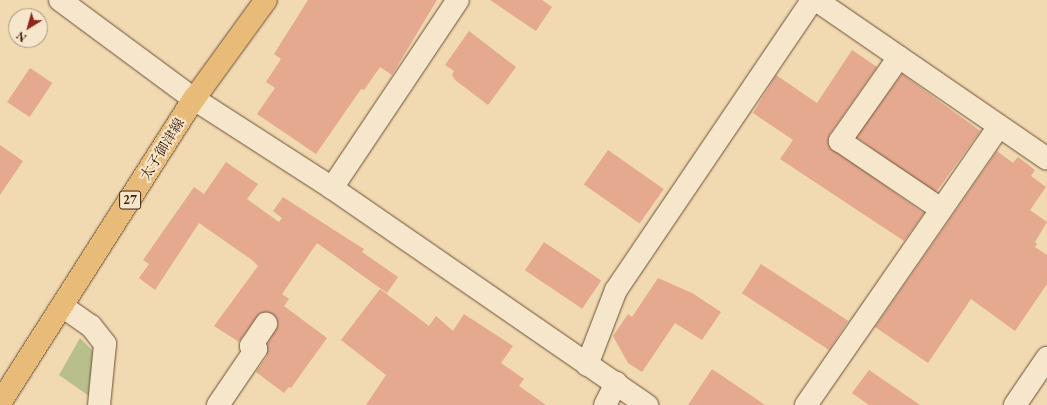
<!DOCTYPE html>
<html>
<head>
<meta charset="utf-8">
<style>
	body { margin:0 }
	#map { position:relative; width:1047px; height:405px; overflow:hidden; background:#f1d9b1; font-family:"EB Garamond","Noto Serif JP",serif }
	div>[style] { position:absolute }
	.green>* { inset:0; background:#b9bf8c }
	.building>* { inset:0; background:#e4a98f; transform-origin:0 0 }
	.roads { filter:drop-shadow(0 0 1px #6b5036) drop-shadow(0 0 1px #6b5036) }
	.street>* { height:22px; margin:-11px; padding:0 11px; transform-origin:11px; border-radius:11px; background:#f6e6cc }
	.secondary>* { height:22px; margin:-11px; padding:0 11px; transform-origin:11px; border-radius:11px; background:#f6e6cc }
	.primary>* { height:22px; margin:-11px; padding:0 11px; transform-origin:11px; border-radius:11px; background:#e8bc78 }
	span { translate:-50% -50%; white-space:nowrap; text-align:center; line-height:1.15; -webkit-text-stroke:4px #f6e6cc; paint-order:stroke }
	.shield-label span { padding:1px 3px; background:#f6e6cc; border:1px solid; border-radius:3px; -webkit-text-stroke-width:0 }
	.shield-label { font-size:13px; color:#3e220d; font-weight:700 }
	.street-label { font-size:14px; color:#3e220d }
	.north { position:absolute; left:8px; top:8px; width:40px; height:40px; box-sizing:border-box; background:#f6e6cc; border:1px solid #ac9880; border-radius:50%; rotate:217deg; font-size:11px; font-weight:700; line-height:16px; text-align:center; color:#3e220d }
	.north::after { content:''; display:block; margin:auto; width:14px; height:18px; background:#8f2418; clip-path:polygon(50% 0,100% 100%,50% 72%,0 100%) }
</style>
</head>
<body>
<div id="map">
	<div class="green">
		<div style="clip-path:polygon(80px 338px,96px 354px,89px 396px,59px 375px)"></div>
	</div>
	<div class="building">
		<div style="clip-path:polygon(308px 0,437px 0,392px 75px,380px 67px,364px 90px,361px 89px,316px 154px,257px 114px,275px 88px,266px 82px,281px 59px,274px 54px)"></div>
		<div style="clip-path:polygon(490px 0,542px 0,552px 7px,536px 31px)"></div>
		<div style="clip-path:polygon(469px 31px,516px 67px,488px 105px,455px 80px,452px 75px,454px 71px,445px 65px)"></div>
		<div style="clip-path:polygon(852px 50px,877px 67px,830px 134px,829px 146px,924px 213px,904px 241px,780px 159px,793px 140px,753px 113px,776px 75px,817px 103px)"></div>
		<div style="left:30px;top:68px;width:27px;height:41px;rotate:34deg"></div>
		<div style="left:902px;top:74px;width:97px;height:78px;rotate:36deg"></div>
		<div style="clip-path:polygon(0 145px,23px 161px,0 195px)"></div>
		<div style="left:608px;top:150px;width:68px;height:42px;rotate:35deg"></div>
		<div style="clip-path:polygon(997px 151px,1013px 163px,1018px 157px,1035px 170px,1031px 176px,1046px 187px,1030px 210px,1047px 222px,1035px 242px,1037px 244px,1035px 247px,1047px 255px,1047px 284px,1015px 331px,971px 299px,928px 363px,875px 327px)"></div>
		<div style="clip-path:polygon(226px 162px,258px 184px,247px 199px,279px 222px,282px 218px,273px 211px,283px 197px,348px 239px,364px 249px,362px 252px,398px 277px,387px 293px,317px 243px,282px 294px,289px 299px,284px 306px,327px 338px,291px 388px,289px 387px,284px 393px,256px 372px,267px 356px,267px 344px,278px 325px,273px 314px,260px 313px,239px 342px,214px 326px,258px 266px,252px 260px,199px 223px,155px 290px,139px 278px,149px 264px,143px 260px,194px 187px,204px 194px)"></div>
		<div style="left:544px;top:242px;width:69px;height:34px;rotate:34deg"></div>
		<div style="left:761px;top:264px;width:104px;height:35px;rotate:33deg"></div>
		<div style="clip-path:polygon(658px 278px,692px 293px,721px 312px,702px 340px,675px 323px,642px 372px,628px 363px,613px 336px,628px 314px,632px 317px)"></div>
		<div style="clip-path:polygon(380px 289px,429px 326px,436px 316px,453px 331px,464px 314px,513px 346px,501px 363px,524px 379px,519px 386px,546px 405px,366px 405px,386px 375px,341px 340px)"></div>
		<div style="clip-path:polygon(712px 369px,765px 405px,688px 405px)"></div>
		<div style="clip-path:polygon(869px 370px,920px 405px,869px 405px,852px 393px)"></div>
	</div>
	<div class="roads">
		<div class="street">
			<div style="left:816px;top:0;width:280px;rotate:34.5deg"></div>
			<div style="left:899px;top:57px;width:103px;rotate:125.1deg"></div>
			<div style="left:840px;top:141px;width:122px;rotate:34deg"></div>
			<div style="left:332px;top:188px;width:226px;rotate:-56.2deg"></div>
			<div style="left:62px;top:306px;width:35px;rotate:35deg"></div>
			<div style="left:91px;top:326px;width:23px;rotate:52deg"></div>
			<div style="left:105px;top:344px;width:61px;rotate:95.6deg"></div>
			<div style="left:587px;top:365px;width:80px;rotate:-68.9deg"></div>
			<div style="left:616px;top:290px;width:350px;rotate:-55.9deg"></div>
			<div style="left:218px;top:405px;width:68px;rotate:-55.8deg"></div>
			<div style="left:256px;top:349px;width:6px;rotate:-149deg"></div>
			<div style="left:251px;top:346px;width:27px;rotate:-56deg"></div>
			<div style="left:605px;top:405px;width:25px;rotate:-63deg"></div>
			<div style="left:806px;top:405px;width:339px;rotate:-55.3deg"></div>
			<div style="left:1015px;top:405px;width:57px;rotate:-55.8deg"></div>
		</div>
		<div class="secondary">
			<div style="left:60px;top:0;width:167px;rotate:36.5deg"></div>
			<div style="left:194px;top:99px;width:164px;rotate:32.8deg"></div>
			<div style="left:332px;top:188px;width:383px;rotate:34.6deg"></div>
		</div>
		<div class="primary">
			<div style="left:0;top:403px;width:361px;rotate:-57.5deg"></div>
			<div style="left:194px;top:99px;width:122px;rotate:-54deg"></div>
		</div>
	</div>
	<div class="shield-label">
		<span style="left:130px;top:200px">27</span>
	</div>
	<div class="street-label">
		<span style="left:162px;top:149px;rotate:-58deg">太子御津線</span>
	</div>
	<div class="north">N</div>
</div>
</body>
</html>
